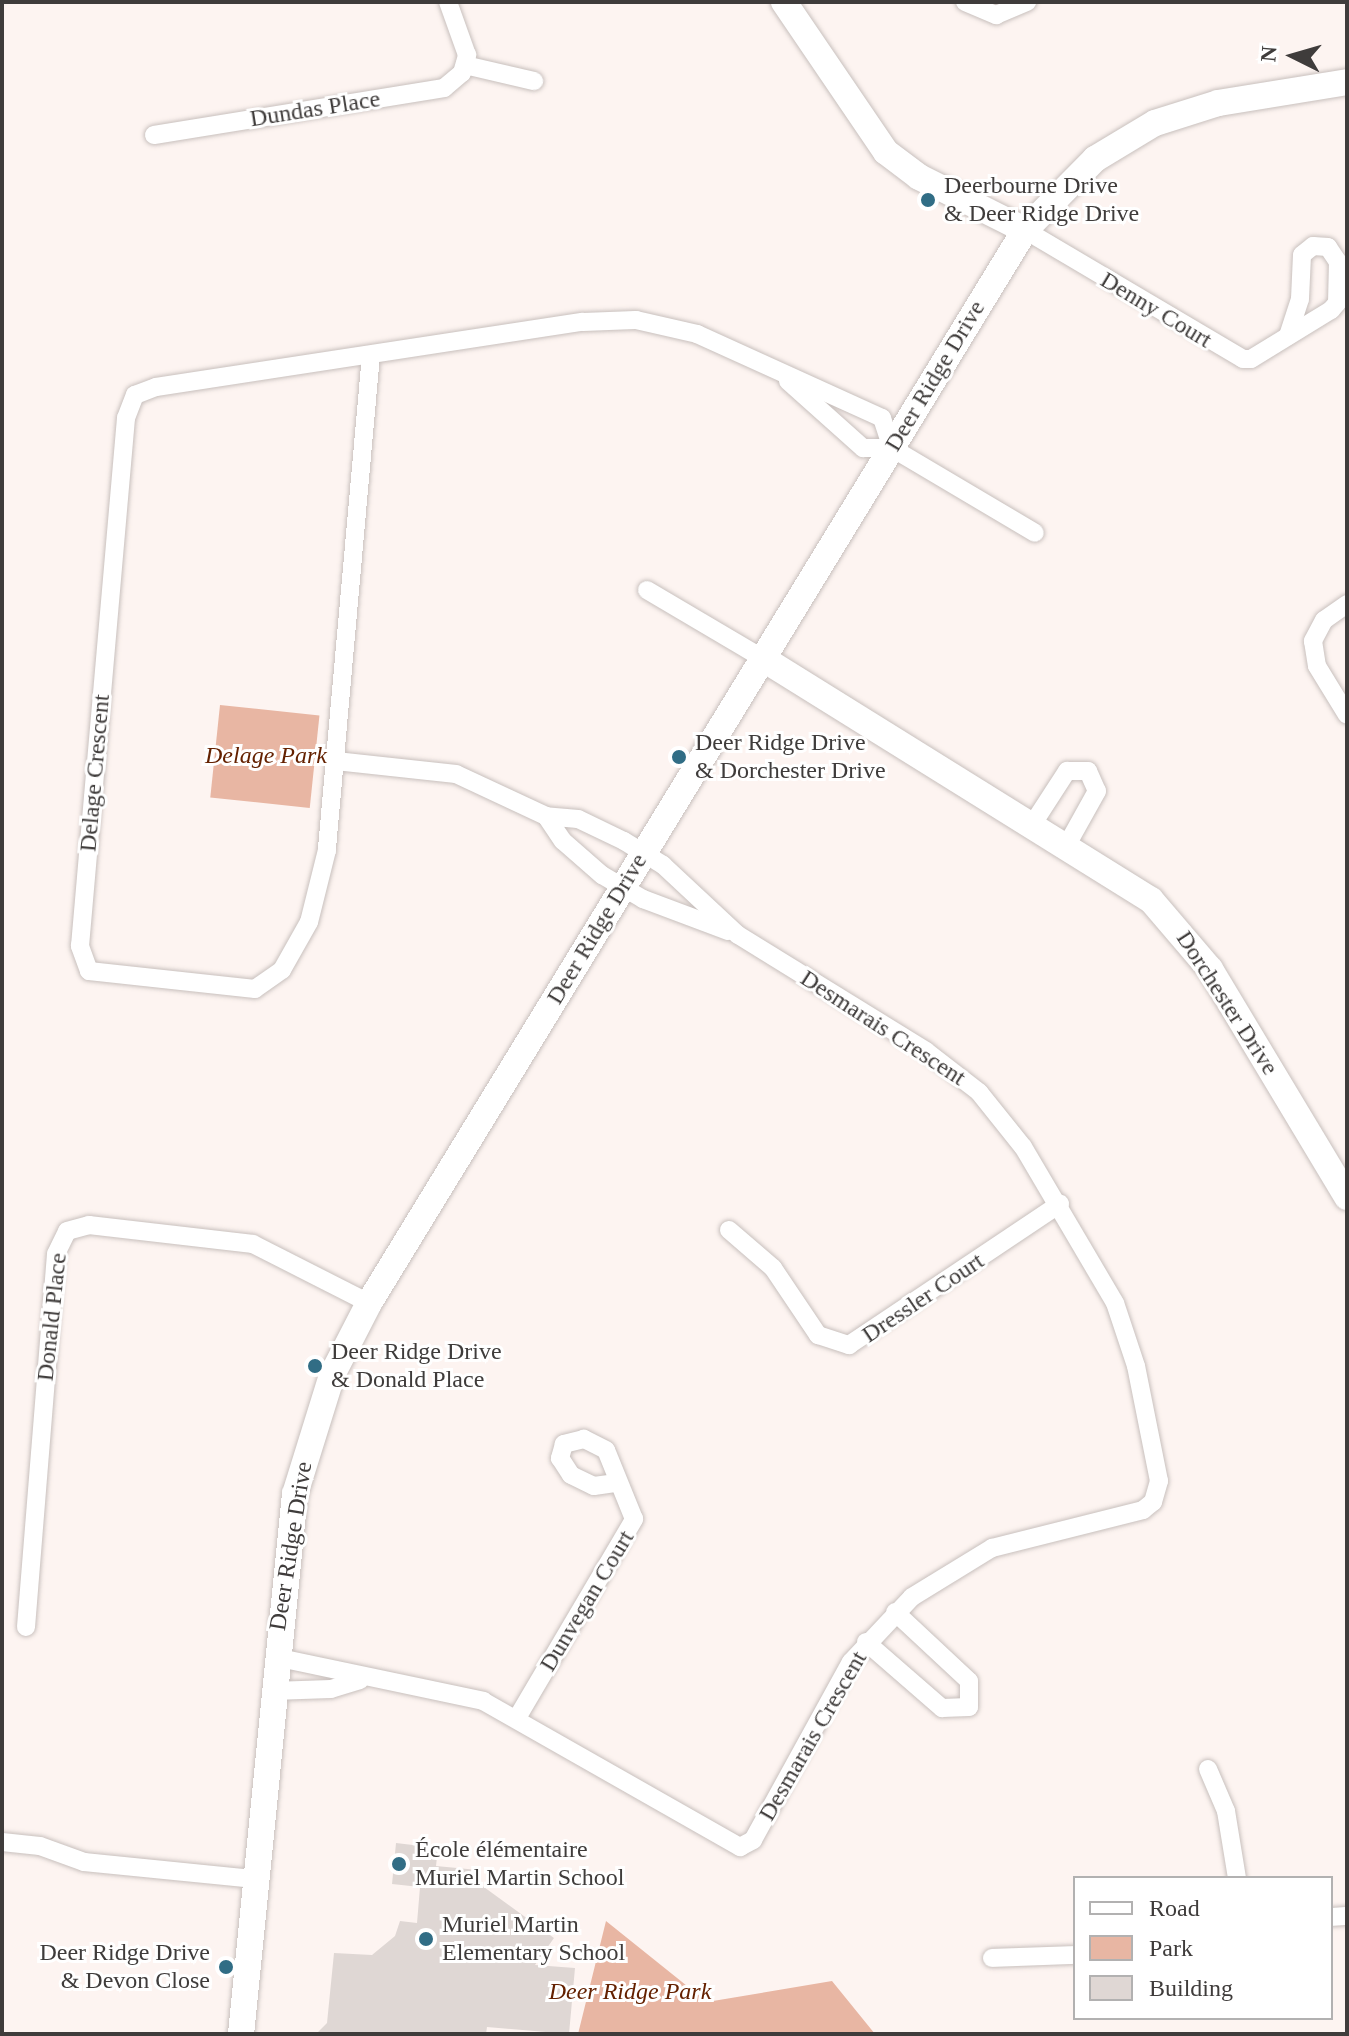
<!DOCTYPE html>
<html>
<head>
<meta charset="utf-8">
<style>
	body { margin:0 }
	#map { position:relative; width:1349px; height:2036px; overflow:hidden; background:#fdf4f1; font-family:Georgia,serif }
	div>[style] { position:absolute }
	.green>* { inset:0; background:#e8b6a3; transform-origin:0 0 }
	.building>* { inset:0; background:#dfd7d4 }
	.roads { filter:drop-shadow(0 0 2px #c8c0bd) drop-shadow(0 0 2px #c8c0bd) }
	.street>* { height:18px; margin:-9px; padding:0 9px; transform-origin:9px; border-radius:9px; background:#fff }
	.secondary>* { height:26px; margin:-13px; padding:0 13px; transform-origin:13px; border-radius:13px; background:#fff }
	.dots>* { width:22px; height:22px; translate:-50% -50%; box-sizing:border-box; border:4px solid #fff; border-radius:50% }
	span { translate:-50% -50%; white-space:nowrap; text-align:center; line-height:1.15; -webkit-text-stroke:6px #fff; paint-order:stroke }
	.street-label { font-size:24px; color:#3f3c3b }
	.poi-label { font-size:24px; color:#3f3c3b }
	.left { translate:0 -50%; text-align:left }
	.right { translate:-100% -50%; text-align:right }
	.park-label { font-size:24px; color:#642100; font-style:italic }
	.frame { position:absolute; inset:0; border:4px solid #3f3c3b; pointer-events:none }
	.legend { position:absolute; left:1073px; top:1876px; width:260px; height:144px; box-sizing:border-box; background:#fff; border:2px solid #b2b1b1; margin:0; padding:10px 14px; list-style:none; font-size:24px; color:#3f3c3b }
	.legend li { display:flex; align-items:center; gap:16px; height:40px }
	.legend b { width:40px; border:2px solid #b2b1b1 }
	.north { position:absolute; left:1253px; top:16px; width:80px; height:80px; -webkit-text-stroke:6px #fff; paint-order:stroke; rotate:275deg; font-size:22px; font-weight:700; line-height:32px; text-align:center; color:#3f3c3b }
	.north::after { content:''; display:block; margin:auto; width:28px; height:36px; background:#3f3c3b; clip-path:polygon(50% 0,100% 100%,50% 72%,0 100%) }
</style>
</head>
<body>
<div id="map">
	<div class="green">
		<div style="left:220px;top:705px;width:100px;height:93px;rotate:6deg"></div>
		<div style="clip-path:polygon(606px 1921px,707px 2002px,832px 1981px,875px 2034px,578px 2034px)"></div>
	</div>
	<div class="building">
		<div style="clip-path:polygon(396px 1843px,438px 1848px,436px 1866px,478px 1870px,477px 1882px,554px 1938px,535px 1965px,575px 1968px,569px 2034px,487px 2027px,486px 2034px,316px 2034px,327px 2023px,334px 1953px,372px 1955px,395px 1936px,400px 1921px,417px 1923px,420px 1887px,392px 1884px)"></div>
	</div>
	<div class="roads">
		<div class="street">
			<div style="left:965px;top:2px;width:34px;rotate:23deg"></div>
			<div style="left:996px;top:15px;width:34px;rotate:-23deg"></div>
			<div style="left:465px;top:65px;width:71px;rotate:13.1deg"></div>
			<div style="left:154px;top:135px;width:294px;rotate:-9.2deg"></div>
			<div style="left:444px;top:88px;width:23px;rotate:-40deg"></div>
			<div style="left:462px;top:73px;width:19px;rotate:-74deg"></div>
			<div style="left:467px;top:55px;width:56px;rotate:-109.7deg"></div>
			<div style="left:1025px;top:230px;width:253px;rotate:30.6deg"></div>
			<div style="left:1243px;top:359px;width:8px"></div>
			<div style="left:1251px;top:359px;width:94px;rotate:-31.5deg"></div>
			<div style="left:1331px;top:310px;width:9px;rotate:-49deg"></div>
			<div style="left:1337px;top:303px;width:41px;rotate:-88.6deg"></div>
			<div style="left:1338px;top:262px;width:18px;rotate:-124deg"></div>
			<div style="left:1328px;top:247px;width:15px;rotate:-176deg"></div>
			<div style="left:1313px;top:246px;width:14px;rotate:141deg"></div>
			<div style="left:1302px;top:255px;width:44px;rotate:92.6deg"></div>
			<div style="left:1300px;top:299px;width:39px;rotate:108deg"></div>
			<div style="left:371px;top:355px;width:497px;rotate:95.1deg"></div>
			<div style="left:327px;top:850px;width:74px;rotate:104deg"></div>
			<div style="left:309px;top:922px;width:55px;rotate:119.4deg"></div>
			<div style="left:282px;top:970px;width:33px;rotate:145deg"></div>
			<div style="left:255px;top:989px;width:167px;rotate:-173.8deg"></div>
			<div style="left:89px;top:971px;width:27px;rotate:-110deg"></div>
			<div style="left:80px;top:946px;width:530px;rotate:-85.02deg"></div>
			<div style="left:126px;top:418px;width:25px;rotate:-69deg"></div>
			<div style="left:135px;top:395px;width:22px;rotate:-21deg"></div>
			<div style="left:156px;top:387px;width:432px;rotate:-8.7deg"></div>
			<div style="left:583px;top:322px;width:53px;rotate:-2.2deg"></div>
			<div style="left:636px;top:320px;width:63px;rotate:12.9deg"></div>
			<div style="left:697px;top:334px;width:203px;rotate:24.4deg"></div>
			<div style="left:882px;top:418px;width:32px;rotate:72deg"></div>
			<div style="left:788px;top:381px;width:101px;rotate:41.8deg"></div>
			<div style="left:863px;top:448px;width:29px"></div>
			<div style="left:892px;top:448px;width:166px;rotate:30.7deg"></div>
			<div style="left:647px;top:590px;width:134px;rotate:30.6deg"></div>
			<div style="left:1347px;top:604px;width:28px;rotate:145deg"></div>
			<div style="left:1324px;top:620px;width:24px;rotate:118deg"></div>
			<div style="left:1313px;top:641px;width:25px;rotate:81deg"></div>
			<div style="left:1317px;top:666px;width:57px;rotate:58.5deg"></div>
			<div style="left:546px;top:816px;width:30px;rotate:56deg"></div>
			<div style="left:563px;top:841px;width:52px;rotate:41.1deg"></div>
			<div style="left:602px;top:875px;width:48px;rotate:30.3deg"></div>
			<div style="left:643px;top:899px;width:91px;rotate:20.6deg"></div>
			<div style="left:1034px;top:822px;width:61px;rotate:-57.1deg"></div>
			<div style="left:1067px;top:771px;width:21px"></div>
			<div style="left:1088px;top:771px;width:22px;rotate:66deg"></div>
			<div style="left:1097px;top:791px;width:60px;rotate:119.1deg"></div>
			<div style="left:729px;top:1230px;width:58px;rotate:40.8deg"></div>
			<div style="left:773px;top:1268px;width:81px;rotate:56.1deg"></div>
			<div style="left:818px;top:1335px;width:33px;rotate:18deg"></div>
			<div style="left:849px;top:1345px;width:254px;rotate:-33.8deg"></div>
			<div style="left:26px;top:1627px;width:374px;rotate:-85.4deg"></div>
			<div style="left:56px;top:1254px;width:25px;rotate:-64deg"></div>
			<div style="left:67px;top:1231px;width:23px;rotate:-15deg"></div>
			<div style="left:89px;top:1225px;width:165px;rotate:6.6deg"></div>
			<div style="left:253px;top:1244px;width:130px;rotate:27deg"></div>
			<div style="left:866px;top:1642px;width:101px;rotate:41deg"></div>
			<div style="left:942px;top:1708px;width:27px;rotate:-2deg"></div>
			<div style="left:969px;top:1707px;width:26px;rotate:-90deg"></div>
			<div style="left:969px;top:1681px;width:101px;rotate:-137deg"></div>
			<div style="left:275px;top:1657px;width:213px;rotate:11.9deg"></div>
			<div style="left:483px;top:1701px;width:296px;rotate:29.6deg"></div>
			<div style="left:740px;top:1847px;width:15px;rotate:-28deg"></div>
			<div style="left:753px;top:1840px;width:203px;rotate:-61.2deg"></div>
			<div style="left:851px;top:1662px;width:89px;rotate:-46.8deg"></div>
			<div style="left:912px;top:1597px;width:94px;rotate:-31.5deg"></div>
			<div style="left:992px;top:1548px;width:156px;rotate:-14.1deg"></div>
			<div style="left:1143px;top:1510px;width:13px;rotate:-39deg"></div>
			<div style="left:1153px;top:1502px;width:22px;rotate:-74deg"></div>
			<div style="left:1159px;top:1481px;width:117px;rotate:-101.3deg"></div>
			<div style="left:1136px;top:1366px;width:66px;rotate:-108.4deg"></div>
			<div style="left:1115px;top:1303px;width:181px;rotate:-120.5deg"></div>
			<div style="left:1023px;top:1147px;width:70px;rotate:-128.7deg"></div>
			<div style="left:979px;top:1092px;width:67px;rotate:-142.3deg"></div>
			<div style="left:926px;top:1051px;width:221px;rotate:-148.3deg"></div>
			<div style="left:738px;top:935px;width:103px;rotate:-137deg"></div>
			<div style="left:663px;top:865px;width:46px;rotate:-148.4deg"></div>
			<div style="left:624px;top:841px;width:51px;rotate:-154.4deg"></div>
			<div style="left:578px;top:819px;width:32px;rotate:-175deg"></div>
			<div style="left:546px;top:816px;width:99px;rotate:-155deg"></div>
			<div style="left:456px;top:774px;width:121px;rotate:-173.8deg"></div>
			<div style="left:272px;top:1691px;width:59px;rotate:-1.9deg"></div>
			<div style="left:331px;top:1689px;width:30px;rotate:-17deg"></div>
			<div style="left:517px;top:1718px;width:231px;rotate:-59.5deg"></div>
			<div style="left:634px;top:1519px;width:74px;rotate:-112.1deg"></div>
			<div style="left:606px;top:1450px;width:25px;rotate:-153deg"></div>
			<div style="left:584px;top:1439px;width:21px;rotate:166deg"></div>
			<div style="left:564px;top:1444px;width:15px;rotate:106deg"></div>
			<div style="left:560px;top:1458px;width:20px;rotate:57deg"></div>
			<div style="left:571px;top:1475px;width:25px;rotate:26deg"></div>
			<div style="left:594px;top:1486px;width:21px;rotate:-8deg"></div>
			<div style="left:1208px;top:1769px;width:46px;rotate:66.8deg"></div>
			<div style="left:1226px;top:1811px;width:68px;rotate:80.7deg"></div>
			<div style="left:2px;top:1842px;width:38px;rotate:6deg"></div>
			<div style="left:40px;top:1846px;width:47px;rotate:20deg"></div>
			<div style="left:84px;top:1862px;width:172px;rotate:5.7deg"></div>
			<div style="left:1331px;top:1917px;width:16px;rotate:-4deg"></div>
			<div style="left:992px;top:1958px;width:83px;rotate:-2.1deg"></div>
		</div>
		<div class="secondary">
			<div style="left:784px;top:2px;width:181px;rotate:55.8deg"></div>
			<div style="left:886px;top:152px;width:41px;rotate:37.1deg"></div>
			<div style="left:919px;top:177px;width:119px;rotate:26.6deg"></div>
			<div style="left:762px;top:658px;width:458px;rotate:31.9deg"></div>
			<div style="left:1151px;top:900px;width:91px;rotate:49.5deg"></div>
			<div style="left:1210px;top:969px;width:266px;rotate:59deg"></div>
			<div style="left:241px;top:2034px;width:543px;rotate:-84.29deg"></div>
			<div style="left:295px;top:1494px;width:125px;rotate:-72.7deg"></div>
			<div style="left:332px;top:1375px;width:81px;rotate:-62.8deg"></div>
			<div style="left:369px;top:1303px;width:1258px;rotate:-58.56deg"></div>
			<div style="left:1025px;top:230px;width:100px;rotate:-45.4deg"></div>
			<div style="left:1095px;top:159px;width:70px;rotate:-31deg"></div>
			<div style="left:1155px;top:123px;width:66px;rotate:-17.6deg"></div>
			<div style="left:1218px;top:103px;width:131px;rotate:-9.2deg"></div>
		</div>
	</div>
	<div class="dots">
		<div style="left:928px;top:200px;background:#316d85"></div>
		<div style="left:679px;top:757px;background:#316d85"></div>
		<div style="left:315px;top:1366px;background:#316d85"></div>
		<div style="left:399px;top:1864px;background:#316d85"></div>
		<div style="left:426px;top:1939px;background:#316d85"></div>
		<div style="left:226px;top:1967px;background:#316d85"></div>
	</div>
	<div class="street-label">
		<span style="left:315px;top:109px;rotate:-9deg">Dundas Place</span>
		<span style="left:1156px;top:310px;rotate:31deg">Denny Court</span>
		<span style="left:935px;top:376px;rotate:-59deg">Deer Ridge Drive</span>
		<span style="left:95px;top:773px;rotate:-85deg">Delage Crescent</span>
		<span style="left:597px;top:929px;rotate:-59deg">Deer Ridge Drive</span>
		<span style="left:1227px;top:1003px;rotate:57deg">Dorchester Drive</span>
		<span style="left:883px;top:1028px;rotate:33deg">Desmarais Crescent</span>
		<span style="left:923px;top:1298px;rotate:-34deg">Dressler Court</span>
		<span style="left:52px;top:1317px;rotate:-84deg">Donald Place</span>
		<span style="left:291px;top:1546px;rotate:-81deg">Deer Ridge Drive</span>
		<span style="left:587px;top:1601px;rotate:-59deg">Dunvegan Court</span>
		<span style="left:813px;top:1736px;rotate:-60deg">Desmarais Crescent</span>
	</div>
	<div class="poi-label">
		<span class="left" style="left:944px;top:200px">Deerbourne Drive<br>&amp; Deer Ridge Drive</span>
		<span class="left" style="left:695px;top:757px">Deer Ridge Drive<br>&amp; Dorchester Drive</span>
		<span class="left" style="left:331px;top:1366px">Deer Ridge Drive<br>&amp; Donald Place</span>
		<span class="left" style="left:415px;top:1864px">École élémentaire<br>Muriel Martin School</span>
		<span class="left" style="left:442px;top:1939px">Muriel Martin<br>Elementary School</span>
		<span class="right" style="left:210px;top:1967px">Deer Ridge Drive<br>&amp; Devon Close</span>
	</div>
	<div class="park-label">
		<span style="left:266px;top:756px">Delage Park</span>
		<span style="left:630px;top:1992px">Deer Ridge Park</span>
	</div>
	<div class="frame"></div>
	<ul class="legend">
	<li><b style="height:10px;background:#fff"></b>Road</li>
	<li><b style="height:22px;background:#e8b6a3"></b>Park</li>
	<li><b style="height:22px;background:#dfd7d4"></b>Building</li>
	</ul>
	<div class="north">N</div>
</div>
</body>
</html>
